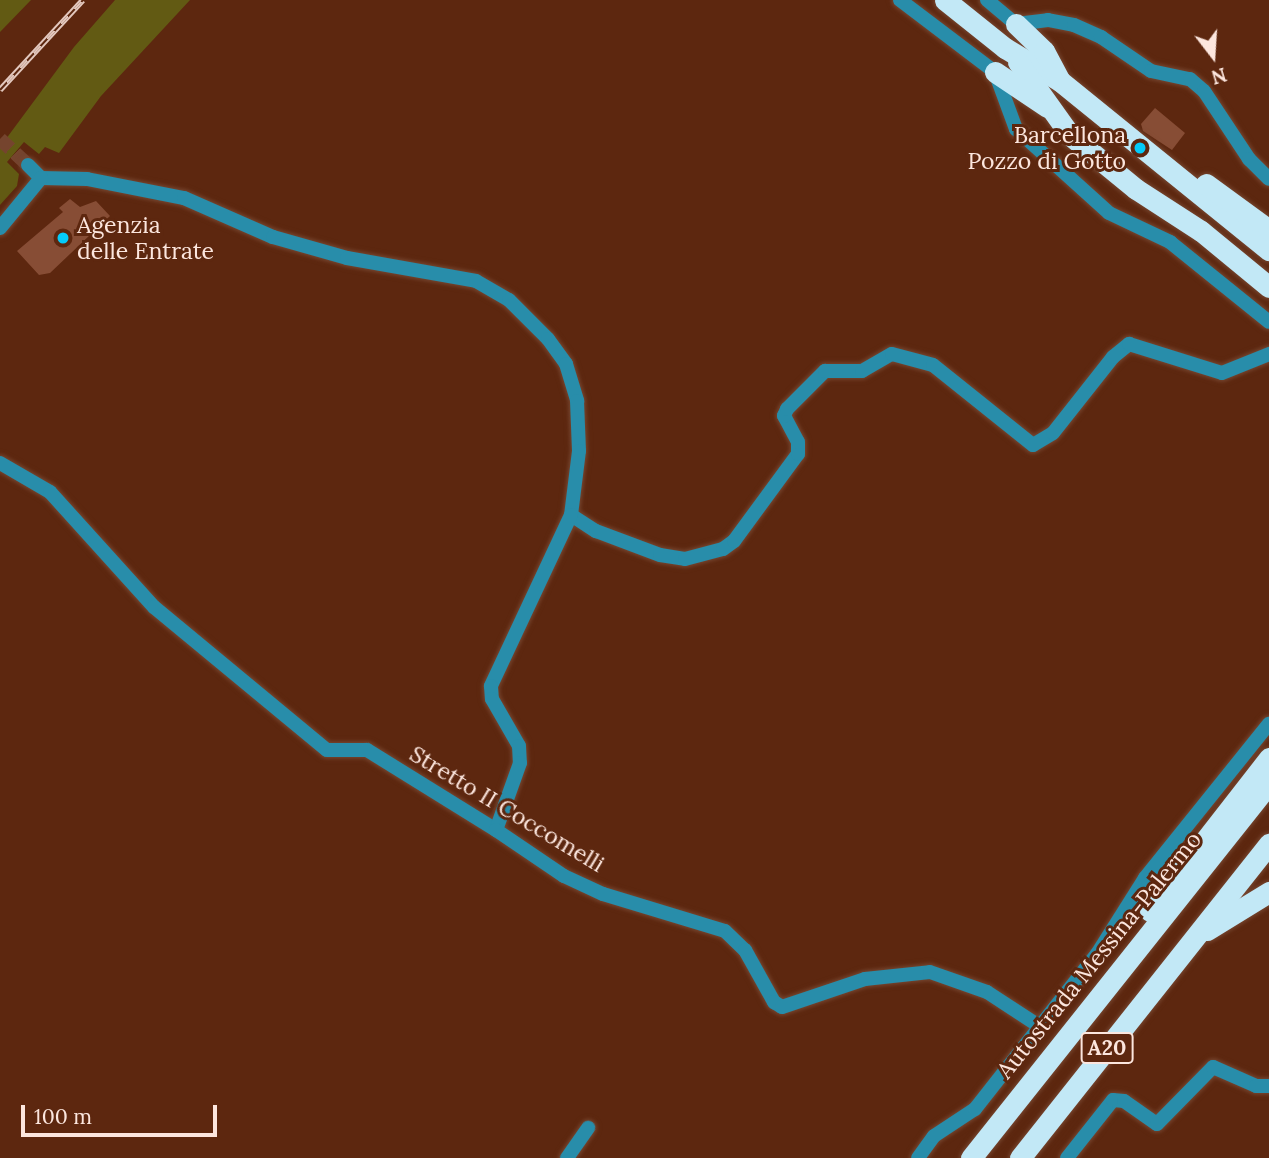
<!DOCTYPE html>
<html>
<head>
<meta charset="utf-8">
<style>
	body { margin:0 }
	#map { position:relative; width:1269px; height:1158px; overflow:hidden; background:#5d270f; font-family:Lora,serif }
	div>[style] { position:absolute }
	.green>* { inset:0; background:#625a13 }
	.building>* { inset:0; background:#874d35 }
	.tertiary-tunnel>* { height:14px; margin-top:-7px; transform-origin:0; background:repeating-linear-gradient(90deg,#75442e 0 14px,transparent 0 21px) }
	.roads { filter:drop-shadow(0 0 2px #764630) drop-shadow(0 0 2px #764630) }
	.minor>* { height:14px; margin:-7px; padding:0 7px; transform-origin:7px; border-radius:7px; background:#288daa }
	.tertiary>* { height:14px; margin:-7px; padding:0 7px; transform-origin:7px; border-radius:7px; background:#288daa }
	.motorway>* { height:21px; margin:-10.5px; padding:0 10.5px; transform-origin:10.5px; border-radius:10.5px; background:#c2e8f6 }
	.rail>* { height:6px; margin-top:-3px; transform-origin:0; background:repeating-linear-gradient(90deg,#5d270f 0 10px,#e3c8be 0 20px); box-sizing:border-box; border-block:2px solid #e3c8be }
	.dots>* { width:19px; height:19px; translate:-50% -50%; box-sizing:border-box; border:4px solid #5d270f; border-radius:50% }
	span { translate:-50% -50%; white-space:nowrap; text-align:center; line-height:1.15; -webkit-text-stroke:6px #5d270f; paint-order:stroke }
	.shield-label span { padding:2px 5px; background:#5d270f; border:2px solid; border-radius:5px; -webkit-text-stroke-width:0 }
	.shield-label { font-size:21px; color:#fce6de; font-weight:700 }
	.poi-label { font-size:23px; color:#fce6de }
	.right { translate:-100% -50%; text-align:right }
	.left { translate:0 -50%; text-align:left }
	.street-label { font-size:23px; color:#fce6de }
	.north { position:absolute; left:1178px; top:21px; width:70px; height:70px; -webkit-text-stroke:5px #5d270f; paint-order:stroke; rotate:163deg; font-size:19px; font-weight:700; line-height:28px; text-align:center; color:#fce6de }
	.north::after { content:''; display:block; margin:auto; width:24px; height:32px; background:#fce6de; clip-path:polygon(50% 0,100% 100%,50% 72%,0 100%) }
	.scale { position:absolute; left:21px; top:1105px; width:196px; height:32px; box-sizing:border-box; border:4px solid #fce6de; border-top:0; padding-left:9px; font-size:21px; line-height:24px; white-space:nowrap; color:#fce6de; -webkit-text-stroke:5px #5d270f; paint-order:stroke }
</style>
</head>
<body>
<div id="map">
	<div class="green">
		<div style="clip-path:polygon(0 0,31px 0,0 32px)"></div>
		<div style="clip-path:polygon(115px 0,190px 0,101px 96px,59px 153px,45px 147px,39px 154px,24px 142px,7px 162px,19px 174px,17px 186px,0 205px,0 147px,74px 47px)"></div>
	</div>
	<div class="building">
		<div style="clip-path:polygon(1155px 108px,1185px 133px,1172px 150px,1143px 131px,1141px 124px)"></div>
		<div style="clip-path:polygon(70px 199px,80px 207px,96px 201px,110px 216px,50px 273px,39px 275px,17px 251px,63px 212px,59px 208px)"></div>
	</div>
	<div class="tertiary-tunnel">
		<div style="left:0;top:139px;width:38px;rotate:43deg"></div>
	</div>
	<div class="roads">
		<div class="minor">
			<div style="left:1016px;top:24px;width:32px;rotate:-7deg"></div>
			<div style="left:1048px;top:20px;width:26px;rotate:11deg"></div>
			<div style="left:1074px;top:25px;width:30px;rotate:24deg"></div>
			<div style="left:1101px;top:37px;width:60px;rotate:34.2deg"></div>
			<div style="left:1151px;top:71px;width:40px;rotate:12deg"></div>
			<div style="left:1190px;top:79px;width:18px;rotate:41deg"></div>
			<div style="left:1204px;top:91px;width:82px;rotate:56.5deg"></div>
			<div style="left:1249px;top:159px;width:28px;rotate:45deg"></div>
			<div style="left:0;top:463px;width:58px;rotate:30.1deg"></div>
			<div style="left:50px;top:492px;width:155px;rotate:47.9deg"></div>
			<div style="left:154px;top:607px;width:224px;rotate:39.6deg"></div>
			<div style="left:327px;top:750px;width:40px"></div>
			<div style="left:367px;top:750px;width:152px;rotate:31.8deg"></div>
			<div style="left:571px;top:515px;width:30px;rotate:33deg"></div>
			<div style="left:596px;top:531px;width:68px;rotate:20.6deg"></div>
			<div style="left:660px;top:555px;width:25px;rotate:9deg"></div>
			<div style="left:685px;top:559px;width:39px;rotate:-15deg"></div>
			<div style="left:723px;top:549px;width:14px;rotate:-36deg"></div>
			<div style="left:734px;top:541px;width:108px;rotate:-53.7deg"></div>
			<div style="left:798px;top:454px;width:12px;rotate:-90deg"></div>
			<div style="left:798px;top:442px;width:30px;rotate:-118deg"></div>
			<div style="left:784px;top:416px;width:8px;rotate:-67deg"></div>
			<div style="left:787px;top:409px;width:54px;rotate:-45deg"></div>
			<div style="left:825px;top:371px;width:37px"></div>
			<div style="left:862px;top:371px;width:34px;rotate:-30deg"></div>
			<div style="left:892px;top:354px;width:42px;rotate:15deg"></div>
			<div style="left:933px;top:365px;width:128px;rotate:38.7deg"></div>
			<div style="left:1033px;top:445px;width:23px;rotate:-31deg"></div>
			<div style="left:1053px;top:433px;width:97px;rotate:-51.7deg"></div>
			<div style="left:1113px;top:357px;width:21px;rotate:-39deg"></div>
			<div style="left:1129px;top:344px;width:97px;rotate:17.3deg"></div>
			<div style="left:1222px;top:373px;width:51px;rotate:-22deg"></div>
			<div style="left:567px;top:1158px;width:37px;rotate:-55deg"></div>
			<div style="left:1067px;top:1158px;width:74px;rotate:-51.6deg"></div>
			<div style="left:1113px;top:1100px;width:11px;rotate:5deg"></div>
			<div style="left:1124px;top:1101px;width:40px;rotate:34.9deg"></div>
			<div style="left:1157px;top:1124px;width:80px;rotate:-45.5deg"></div>
			<div style="left:1213px;top:1067px;width:47px;rotate:23.8deg"></div>
			<div style="left:1256px;top:1086px;width:13px"></div>
		</div>
		<div class="tertiary">
			<div style="left:900px;top:0;width:119px;rotate:37.2deg"></div>
			<div style="left:995px;top:72px;width:61px;rotate:69.8deg"></div>
			<div style="left:1016px;top:129px;width:125px;rotate:42.1deg"></div>
			<div style="left:1109px;top:213px;width:68px;rotate:25.4deg"></div>
			<div style="left:1170px;top:242px;width:127px;rotate:38.9deg"></div>
			<div style="left:987px;top:0;width:38px;rotate:40deg"></div>
			<div style="left:28px;top:165px;width:18px;rotate:45deg"></div>
			<div style="left:41px;top:178px;width:46px;rotate:1.2deg"></div>
			<div style="left:87px;top:179px;width:99px;rotate:11.1deg"></div>
			<div style="left:184px;top:198px;width:97px;rotate:23.7deg"></div>
			<div style="left:273px;top:237px;width:77px;rotate:15.8deg"></div>
			<div style="left:347px;top:258px;width:131px;rotate:10.1deg"></div>
			<div style="left:476px;top:281px;width:38px;rotate:30deg"></div>
			<div style="left:509px;top:300px;width:55px;rotate:45deg"></div>
			<div style="left:548px;top:339px;width:31px;rotate:54deg"></div>
			<div style="left:566px;top:364px;width:39px;rotate:73deg"></div>
			<div style="left:577px;top:401px;width:50px;rotate:87.7deg"></div>
			<div style="left:579px;top:451px;width:64px;rotate:97.1deg"></div>
			<div style="left:571px;top:515px;width:189px;rotate:115.1deg"></div>
			<div style="left:491px;top:686px;width:13px;rotate:86deg"></div>
			<div style="left:492px;top:699px;width:54px;rotate:60.1deg"></div>
			<div style="left:519px;top:746px;width:17px;rotate:87deg"></div>
			<div style="left:520px;top:763px;width:71px;rotate:109.7deg"></div>
			<div style="left:496px;top:830px;width:82px;rotate:34.1deg"></div>
			<div style="left:564px;top:876px;width:43px;rotate:24.8deg"></div>
			<div style="left:603px;top:894px;width:127px;rotate:16.9deg"></div>
			<div style="left:725px;top:931px;width:28px;rotate:44deg"></div>
			<div style="left:745px;top:950px;width:60px;rotate:60.9deg"></div>
			<div style="left:774px;top:1002px;width:9px;rotate:32deg"></div>
			<div style="left:782px;top:1007px;width:88px;rotate:-18.6deg"></div>
			<div style="left:865px;top:979px;width:65px;rotate:-6.1deg"></div>
			<div style="left:930px;top:972px;width:60px;rotate:19.3deg"></div>
			<div style="left:987px;top:992px;width:62px;rotate:33.2deg"></div>
			<div style="left:0;top:228px;width:65px;rotate:-50.6deg"></div>
			<div style="left:918px;top:1158px;width:27px;rotate:-54deg"></div>
			<div style="left:934px;top:1136px;width:49px;rotate:-33.4deg"></div>
			<div style="left:975px;top:1109px;width:197px;rotate:-51.8deg"></div>
			<div style="left:1097px;top:954px;width:90px;rotate:-57.7deg"></div>
			<div style="left:1145px;top:878px;width:198px;rotate:-51.2deg"></div>
		</div>
		<div class="motorway">
			<div style="left:945px;top:0;width:77px;rotate:38.7deg"></div>
			<div style="left:1005px;top:48px;width:64px;rotate:31deg"></div>
			<div style="left:1060px;top:81px;width:269px;rotate:39deg"></div>
			<div style="left:1016px;top:24px;width:39px;rotate:44deg"></div>
			<div style="left:1044px;top:51px;width:32px;rotate:62deg"></div>
			<div style="left:1018px;top:62px;width:90px;rotate:54.5deg"></div>
			<div style="left:1070px;top:135px;width:85px;rotate:39.3deg"></div>
			<div style="left:1136px;top:189px;width:77px;rotate:32.9deg"></div>
			<div style="left:1201px;top:231px;width:88px;rotate:39.5deg"></div>
			<div style="left:995px;top:72px;width:63px;rotate:33.9deg"></div>
			<div style="left:1206px;top:184px;width:78px;rotate:36.1deg"></div>
			<div style="left:1150px;top:911px;width:194px;rotate:-52.1deg"></div>
			<div style="left:1207px;top:930px;width:73px;rotate:-31.5deg"></div>
			<div style="left:971px;top:1158px;width:478px;rotate:-51.5deg"></div>
			<div style="left:1020px;top:1158px;width:401px;rotate:-51.6deg"></div>
		</div>
	</div>
	<div class="rail">
		<div style="left:0;top:90px;width:122px;rotate:-47.3deg"></div>
	</div>
	<div class="dots">
		<div style="left:1140px;top:148px;background:#05cbf9"></div>
		<div style="left:63px;top:238px;background:#05cbf9"></div>
	</div>
	<div class="shield-label">
		<span style="left:1107px;top:1048px">A20</span>
	</div>
	<div class="poi-label">
		<span class="right" style="left:1126px;top:148px">Barcellona<br>Pozzo di Gotto</span>
		<span class="left" style="left:77px;top:238px">Agenzia<br>delle Entrate</span>
	</div>
	<div class="street-label">
		<span style="left:507px;top:809px;rotate:31deg">Stretto II Coccomelli</span>
		<span style="left:1099px;top:955px;rotate:-51deg">Autostrada Messina-Palermo</span>
	</div>
	<div class="north">N</div>
	<div class="scale">100 m</div>
</div>
</body>
</html>
